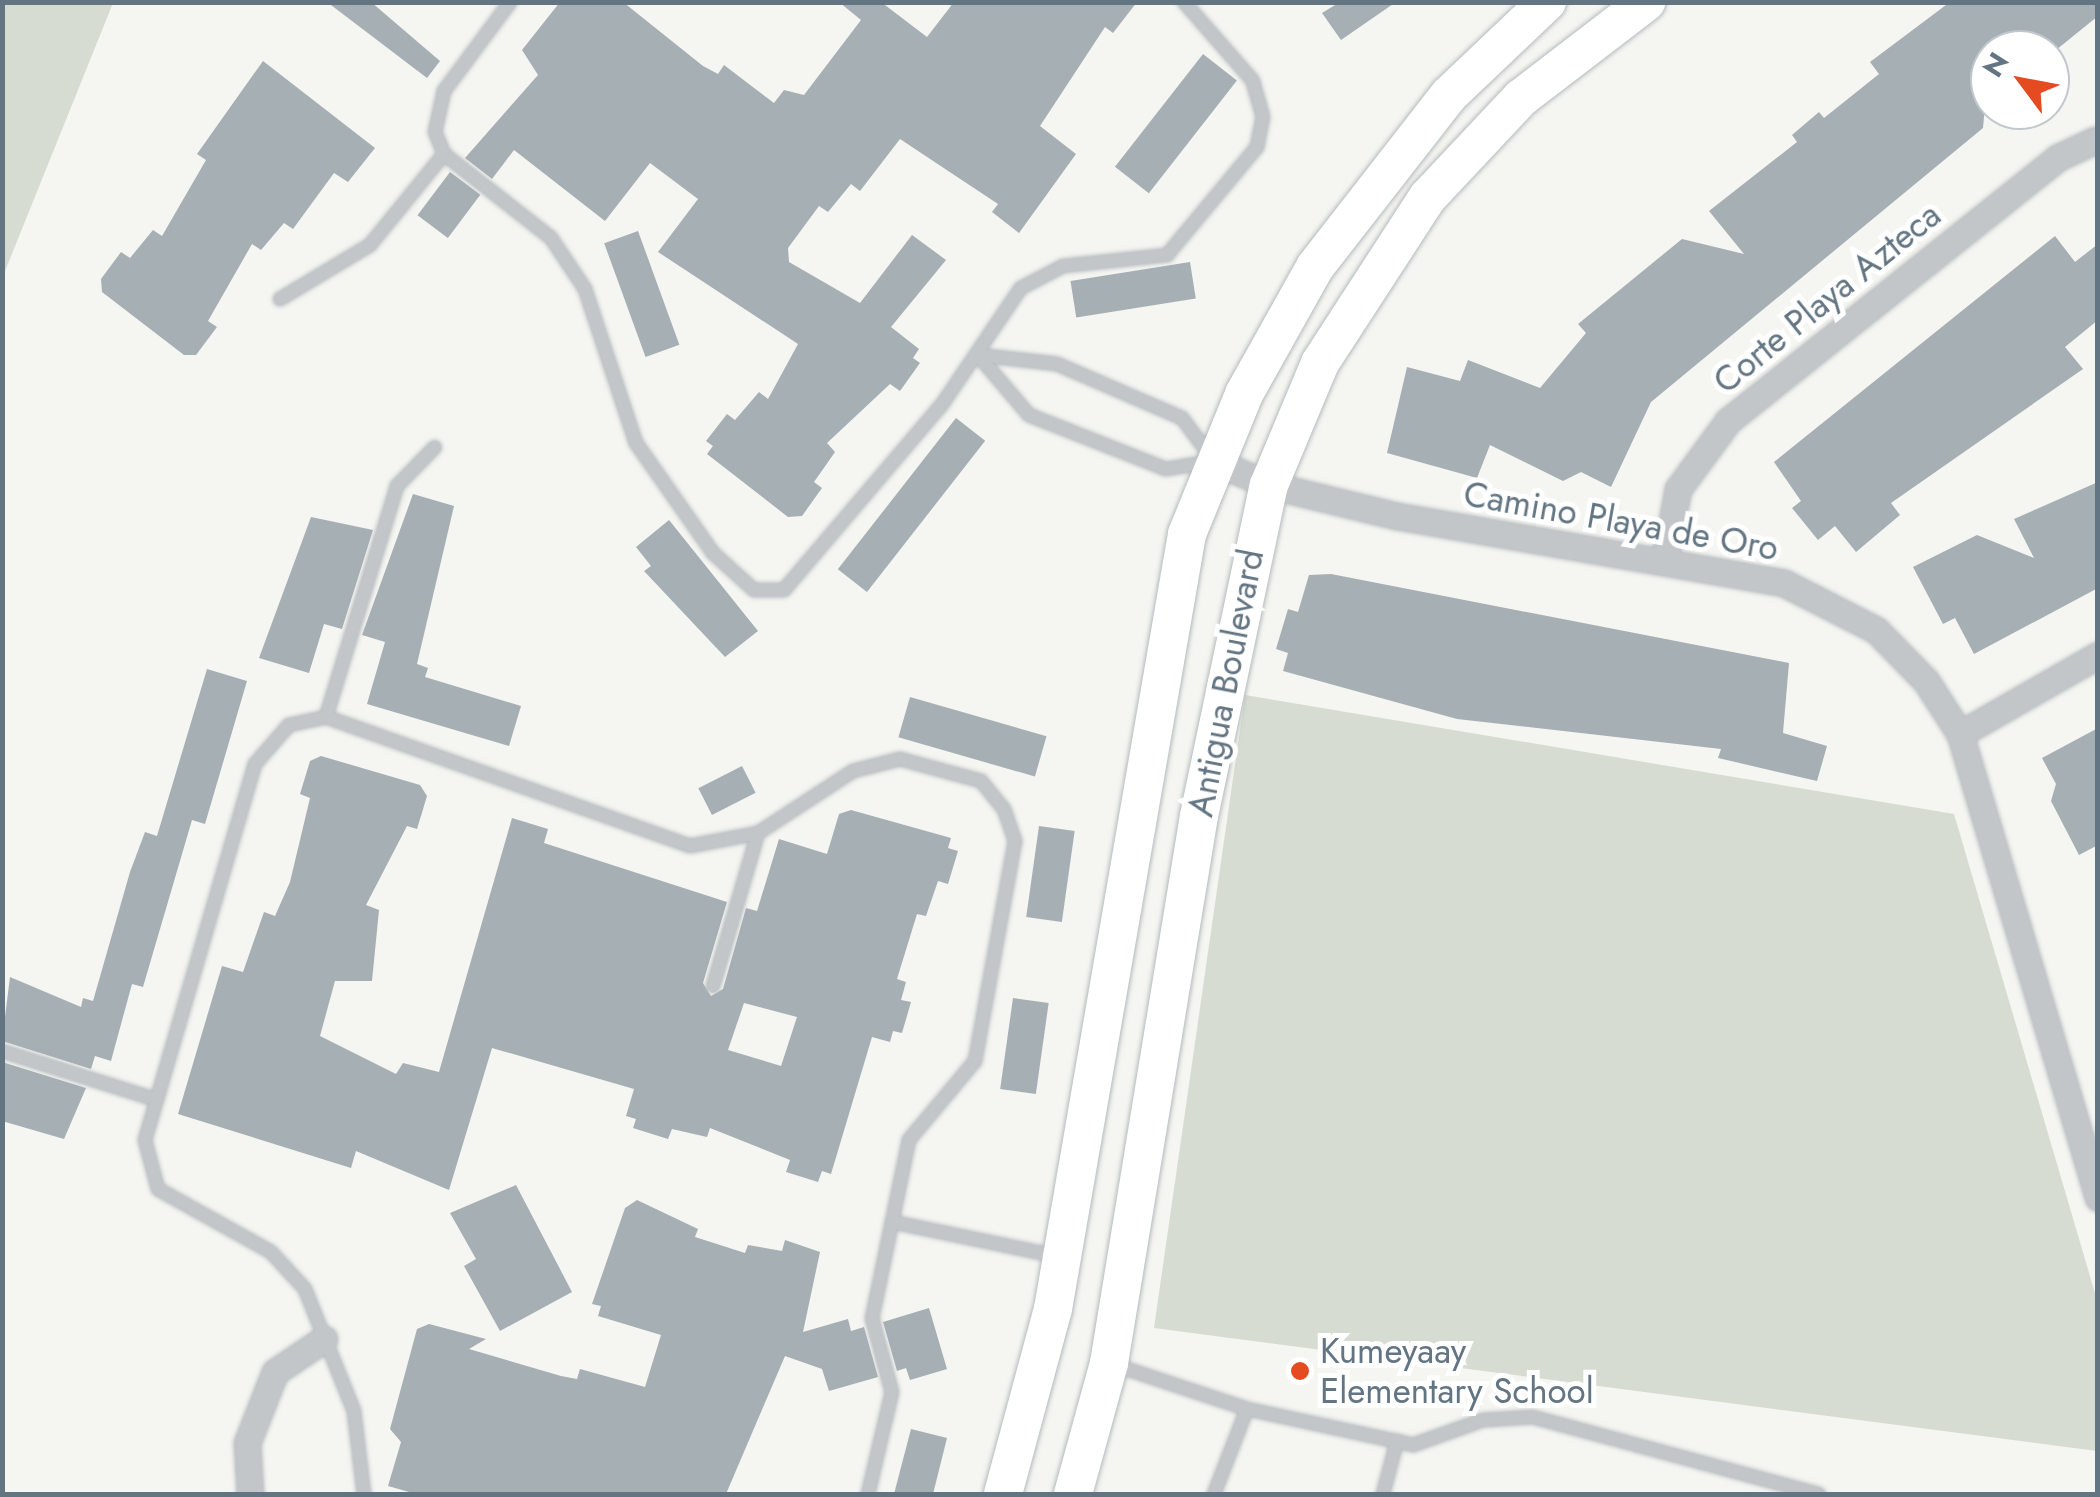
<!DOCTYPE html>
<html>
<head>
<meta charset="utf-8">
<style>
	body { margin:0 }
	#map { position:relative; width:2100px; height:1497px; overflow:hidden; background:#f5f5f1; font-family:Jost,sans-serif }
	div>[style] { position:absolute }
	.green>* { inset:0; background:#d6dcd2 }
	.building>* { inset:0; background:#a6afb4; transform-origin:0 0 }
	.roads { filter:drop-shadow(0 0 2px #b4babe) drop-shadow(0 0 2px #b4babe) }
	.lane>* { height:12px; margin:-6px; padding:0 6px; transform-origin:6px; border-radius:6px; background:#c2c6c9 }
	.street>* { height:25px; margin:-12.5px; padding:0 12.5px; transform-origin:12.5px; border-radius:12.5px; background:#c2c6c9 }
	.secondary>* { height:38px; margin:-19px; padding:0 19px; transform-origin:19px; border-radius:19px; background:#fff }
	.dots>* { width:28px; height:28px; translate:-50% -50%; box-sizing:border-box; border:5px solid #fff; border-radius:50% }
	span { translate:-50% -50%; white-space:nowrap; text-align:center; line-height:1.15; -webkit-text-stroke:10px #fff; paint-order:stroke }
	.street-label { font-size:35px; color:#637582 }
	.poi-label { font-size:35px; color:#637582 }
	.left { translate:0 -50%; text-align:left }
	.frame { position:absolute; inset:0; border:5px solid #637582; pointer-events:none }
	.north { position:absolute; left:1970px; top:30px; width:100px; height:100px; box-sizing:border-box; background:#fff; border:2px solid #c1c8cd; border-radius:50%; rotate:302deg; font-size:28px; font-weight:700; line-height:40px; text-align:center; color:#637582 }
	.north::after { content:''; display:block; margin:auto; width:35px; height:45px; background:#e44b21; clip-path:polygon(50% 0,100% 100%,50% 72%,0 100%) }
</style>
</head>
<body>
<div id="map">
	<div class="green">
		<div style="clip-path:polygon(2px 3px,113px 3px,3px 276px,2px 276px)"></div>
		<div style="clip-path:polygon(1245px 695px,1954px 814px,2097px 1300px,2097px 1451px,1154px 1328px)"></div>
	</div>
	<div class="building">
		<div style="clip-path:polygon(327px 2px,371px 2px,440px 61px,427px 78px)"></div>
		<div style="clip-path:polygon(560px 2px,623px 2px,703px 66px,718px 74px,724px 65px,774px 103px,784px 90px,804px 95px,861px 20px,839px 2px,881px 2px,927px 37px,954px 2px,1137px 2px,1113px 33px,1105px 27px,1040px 126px,1076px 154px,1019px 233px,992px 212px,998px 204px,900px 139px,860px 191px,851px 184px,828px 212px,819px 206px,788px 248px,789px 262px,860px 303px,912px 235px,946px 260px,891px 327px,919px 349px,913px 358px,920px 363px,900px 391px,890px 384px,827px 443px,835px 452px,814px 482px,822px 488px,802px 516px,788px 517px,707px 454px,713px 446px,706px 441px,727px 414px,735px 420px,759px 392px,768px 399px,798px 344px,658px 252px,698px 199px,650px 163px,605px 221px,514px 150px,492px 179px,465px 158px,538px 75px,522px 50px)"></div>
		<div style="clip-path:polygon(1340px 2px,1396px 2px,1341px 40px,1322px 13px)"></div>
		<div style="clip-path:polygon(1950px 2px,2098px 2px,2098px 16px,2056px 50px,1990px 50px,1983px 128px,1651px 402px,1611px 487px,1581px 472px,1563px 481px,1490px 445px,1477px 478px,1387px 453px,1407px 367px,1460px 381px,1468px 360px,1540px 388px,1586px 333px,1578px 324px,1682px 239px,1744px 254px,1709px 211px,1797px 142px,1792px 135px,1819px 112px,1824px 118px,1879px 74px,1870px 62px)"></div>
		<div style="left:1203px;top:54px;width:43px;height:143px;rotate:38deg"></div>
		<div style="clip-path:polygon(263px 61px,375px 148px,348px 182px,334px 173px,293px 229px,284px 223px,261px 250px,252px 244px,208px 321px,217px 327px,196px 355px,184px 355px,102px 292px,101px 279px,121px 252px,130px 258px,153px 230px,162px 236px,206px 160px,197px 154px)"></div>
		<div style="left:450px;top:172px;width:38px;height:54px;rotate:37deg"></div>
		<div style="left:638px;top:231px;width:121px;height:36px;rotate:70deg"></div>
		<div style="clip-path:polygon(2055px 236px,2075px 262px,2098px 244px,2098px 320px,2065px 347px,2083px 369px,1891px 503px,1900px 515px,1856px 552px,1835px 526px,1818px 540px,1792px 508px,1801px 501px,1774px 462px)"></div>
		<div style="left:1190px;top:262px;width:37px;height:121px;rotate:81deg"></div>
		<div style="left:956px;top:418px;width:37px;height:192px;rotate:38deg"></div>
		<div style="clip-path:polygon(2098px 482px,2098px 588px,1974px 654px,1955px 618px,1943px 624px,1913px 567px,1977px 535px,2034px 558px,2014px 519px)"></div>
		<div style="clip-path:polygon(413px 494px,454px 506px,417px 664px,428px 668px,425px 677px,521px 706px,509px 746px,367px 704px,385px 642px,362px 635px)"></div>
		<div style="clip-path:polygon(311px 517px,373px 530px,342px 629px,324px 624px,309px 673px,259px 658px)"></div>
		<div style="clip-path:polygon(669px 520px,758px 631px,725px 657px,644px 571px,651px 566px,636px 547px)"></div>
		<div style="clip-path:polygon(1331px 574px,1789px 663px,1783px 733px,1827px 746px,1817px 781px,1718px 758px,1721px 749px,1457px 719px,1283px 671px,1288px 653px,1276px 649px,1288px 609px,1298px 612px,1309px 575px)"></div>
		<div style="clip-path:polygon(207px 669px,247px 681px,205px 824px,192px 820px,143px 987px,132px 984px,111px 1061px,95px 1056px,91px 1069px,2px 1041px,10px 977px,81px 1007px,83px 998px,93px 1001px,130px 872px,145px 832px,157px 836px)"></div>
		<div style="left:910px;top:697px;width:142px;height:42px;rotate:16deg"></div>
		<div style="clip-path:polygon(2098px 728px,2098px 845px,2079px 855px,2051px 801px,2056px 784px,2042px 758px)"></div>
		<div style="clip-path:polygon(evenodd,321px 756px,420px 785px,427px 796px,417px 829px,407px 826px,366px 905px,379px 910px,372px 981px,335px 981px,320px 1036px,396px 1074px,403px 1063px,439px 1072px,512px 818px,548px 829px,544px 843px,727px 902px,703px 983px,711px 996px,723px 989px,746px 908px,757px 911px,779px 839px,827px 854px,839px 814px,851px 810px,951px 838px,948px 848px,958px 851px,948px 884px,938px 881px,926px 916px,917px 914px,897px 979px,906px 982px,901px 1000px,911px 1002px,902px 1033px,893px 1031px,890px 1042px,872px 1037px,831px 1174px,822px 1171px,818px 1182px,786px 1172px,790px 1160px,710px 1128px,707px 1137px,672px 1129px,668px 1139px,633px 1128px,636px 1119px,626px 1116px,634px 1089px,492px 1048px,449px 1190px,356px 1151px,351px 1168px,178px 1114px,222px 966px,243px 972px,264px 912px,275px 916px,290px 882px,310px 798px,300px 794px,310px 761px,321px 756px,744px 1003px,797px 1017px,781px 1066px,728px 1050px,744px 1003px)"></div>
		<div style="left:742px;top:766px;width:30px;height:49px;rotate:63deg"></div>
		<div style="left:1039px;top:826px;width:36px;height:92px;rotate:8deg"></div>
		<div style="left:1013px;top:998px;width:36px;height:92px;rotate:8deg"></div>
		<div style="clip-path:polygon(2px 1062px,86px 1088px,64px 1139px,2px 1121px)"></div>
		<div style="clip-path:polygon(516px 1185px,572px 1292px,500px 1331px,464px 1266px,476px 1259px,450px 1213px)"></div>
		<div style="clip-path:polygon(637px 1200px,698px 1229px,695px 1237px,745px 1253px,748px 1245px,782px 1251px,785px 1240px,820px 1252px,803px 1332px,848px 1319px,851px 1331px,864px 1327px,878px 1377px,829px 1391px,822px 1369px,785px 1356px,726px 1494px,416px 1494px,388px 1486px,401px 1442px,390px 1429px,417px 1329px,429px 1324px,486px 1339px,469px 1349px,561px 1376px,577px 1379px,580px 1369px,645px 1387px,661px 1335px,598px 1316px,601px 1306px,592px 1304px,625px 1208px)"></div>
		<div style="clip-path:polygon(929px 1308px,947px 1369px,910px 1380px,906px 1368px,897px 1371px,883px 1322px)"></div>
		<div style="clip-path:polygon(911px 1429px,947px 1438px,933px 1494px,894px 1494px)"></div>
	</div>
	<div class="roads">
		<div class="lane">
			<div style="left:444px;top:154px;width:136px;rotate:38.1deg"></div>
			<div style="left:551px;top:238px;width:61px;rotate:56.3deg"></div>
			<div style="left:585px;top:289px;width:162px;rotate:71.7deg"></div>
			<div style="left:636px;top:443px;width:134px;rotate:55deg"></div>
			<div style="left:713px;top:553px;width:55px;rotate:42.1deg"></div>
			<div style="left:754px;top:590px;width:30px"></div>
			<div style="left:784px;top:590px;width:245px;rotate:-49.6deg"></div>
			<div style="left:943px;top:403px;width:139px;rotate:-55.9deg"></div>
			<div style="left:1021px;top:288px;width:47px;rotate:-27.6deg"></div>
			<div style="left:1063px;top:266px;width:105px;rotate:-6deg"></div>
			<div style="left:1167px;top:255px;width:141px;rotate:-50.2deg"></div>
			<div style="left:1257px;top:147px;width:31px;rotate:-79deg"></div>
			<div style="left:1263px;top:117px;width:37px;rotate:-106deg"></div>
			<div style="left:1253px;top:81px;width:105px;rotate:-131.1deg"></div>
			<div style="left:280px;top:299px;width:105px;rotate:-31deg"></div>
			<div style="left:370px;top:245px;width:117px;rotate:-50.9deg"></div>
			<div style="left:444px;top:154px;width:24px;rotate:-112deg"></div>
			<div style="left:435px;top:132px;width:42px;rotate:-77.6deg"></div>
			<div style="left:444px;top:91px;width:111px;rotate:-53.4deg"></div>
			<div style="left:978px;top:355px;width:80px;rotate:6.5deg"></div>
			<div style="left:1057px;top:364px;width:136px;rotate:23.4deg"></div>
			<div style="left:1182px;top:418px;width:54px;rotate:53.3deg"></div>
			<div style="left:1214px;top:461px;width:49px;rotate:170.5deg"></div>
			<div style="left:1166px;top:469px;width:147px;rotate:-158.5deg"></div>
			<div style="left:1029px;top:415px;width:79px;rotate:-130.4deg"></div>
			<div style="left:326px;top:717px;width:242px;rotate:-72.9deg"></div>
			<div style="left:397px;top:486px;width:54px;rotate:-45.7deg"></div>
			<div style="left:713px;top:986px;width:159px;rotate:-73.6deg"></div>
			<div style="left:2px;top:1051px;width:156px;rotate:17.5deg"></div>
			<div style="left:893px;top:1222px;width:171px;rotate:11.8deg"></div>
			<div style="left:1112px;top:1364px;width:142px;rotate:18.4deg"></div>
			<div style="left:1247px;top:1409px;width:170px;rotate:12.2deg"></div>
			<div style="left:1413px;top:1445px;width:74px;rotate:-19.7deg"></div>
			<div style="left:1483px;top:1420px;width:50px;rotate:-3.4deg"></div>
			<div style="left:1533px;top:1417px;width:296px;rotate:15.1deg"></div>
			<div style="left:364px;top:1494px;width:84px;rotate:-96.9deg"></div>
			<div style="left:354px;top:1411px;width:131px;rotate:-111.9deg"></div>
			<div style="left:305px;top:1289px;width:50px;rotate:-132.6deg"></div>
			<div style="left:271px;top:1252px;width:129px;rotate:-150.9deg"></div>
			<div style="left:158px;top:1189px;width:51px;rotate:-104.9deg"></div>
			<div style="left:145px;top:1140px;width:392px;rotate:-73.7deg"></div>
			<div style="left:255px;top:764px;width:52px;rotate:-48.9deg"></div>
			<div style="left:289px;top:725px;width:38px;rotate:-12deg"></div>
			<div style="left:326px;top:717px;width:386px;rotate:19.5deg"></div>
			<div style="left:690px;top:846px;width:69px;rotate:-10.8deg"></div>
			<div style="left:758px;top:833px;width:113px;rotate:-33.1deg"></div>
			<div style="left:853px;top:771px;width:49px;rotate:-14.3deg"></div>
			<div style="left:900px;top:759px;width:84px;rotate:15.2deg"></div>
			<div style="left:981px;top:781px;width:36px;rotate:51deg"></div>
			<div style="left:1004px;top:809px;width:34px;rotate:71deg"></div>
			<div style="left:1015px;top:841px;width:224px;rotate:100.3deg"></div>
			<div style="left:975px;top:1061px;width:103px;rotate:129.9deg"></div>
			<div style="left:909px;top:1140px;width:182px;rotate:101.7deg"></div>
			<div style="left:872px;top:1318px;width:77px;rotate:74.9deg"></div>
			<div style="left:892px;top:1392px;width:105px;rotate:103.2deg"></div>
			<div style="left:1214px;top:1494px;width:91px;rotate:-68.8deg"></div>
			<div style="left:1383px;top:1494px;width:55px;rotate:-75.2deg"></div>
		</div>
		<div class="street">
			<div style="left:1214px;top:461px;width:60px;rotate:23.6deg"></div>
			<div style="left:1269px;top:485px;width:132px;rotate:13.6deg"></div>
			<div style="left:1397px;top:516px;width:393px;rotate:9.8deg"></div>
			<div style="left:1784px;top:583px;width:103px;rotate:27.1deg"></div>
			<div style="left:1876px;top:630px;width:71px;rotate:45.6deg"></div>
			<div style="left:1926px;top:681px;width:63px;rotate:57.3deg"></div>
			<div style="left:1960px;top:734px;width:484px;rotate:73.4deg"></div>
			<div style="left:1665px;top:558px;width:70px;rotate:-79.3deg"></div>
			<div style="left:1678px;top:489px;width:84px;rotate:-53.7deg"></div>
			<div style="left:1728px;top:421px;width:421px;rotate:-38.6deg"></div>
			<div style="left:2057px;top:158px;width:42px;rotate:-25.3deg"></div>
			<div style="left:1960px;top:734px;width:159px;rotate:-29.8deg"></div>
			<div style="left:250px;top:1494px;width:51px;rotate:-93.4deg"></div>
			<div style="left:247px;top:1443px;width:76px;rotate:-68.5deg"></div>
			<div style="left:275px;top:1372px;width:59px;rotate:-34deg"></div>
		</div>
		<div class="secondary">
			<div style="left:1003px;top:1494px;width:192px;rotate:-74.9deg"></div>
			<div style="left:1053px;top:1309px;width:786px;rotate:-80.19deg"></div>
			<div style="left:1187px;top:534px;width:151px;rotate:-67.8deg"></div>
			<div style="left:1244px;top:394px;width:145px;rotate:-60.8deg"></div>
			<div style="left:1315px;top:267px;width:218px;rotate:-52.1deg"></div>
			<div style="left:1449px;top:95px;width:135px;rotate:-43.5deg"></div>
			<div style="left:1073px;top:1494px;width:136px;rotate:-74.6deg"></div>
			<div style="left:1109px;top:1363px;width:554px;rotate:-80.66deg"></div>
			<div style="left:1199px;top:816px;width:338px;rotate:-78.1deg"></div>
			<div style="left:1269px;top:485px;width:132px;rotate:-67.3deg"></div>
			<div style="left:1320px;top:363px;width:198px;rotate:-57deg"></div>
			<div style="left:1428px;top:197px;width:136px;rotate:-46.8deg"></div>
			<div style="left:1521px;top:98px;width:158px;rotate:-37.5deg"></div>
		</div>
	</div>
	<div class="dots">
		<div style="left:1300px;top:1371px;background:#e44b21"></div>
	</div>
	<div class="street-label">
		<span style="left:1827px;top:298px;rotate:-39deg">Corte Playa Azteca</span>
		<span style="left:1621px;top:521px;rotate:10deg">Camino Playa de Oro</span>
		<span style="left:1226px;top:683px;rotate:-79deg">Antigua Boulevard</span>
	</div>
	<div class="poi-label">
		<span class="left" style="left:1320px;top:1371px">Kumeyaay<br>Elementary School</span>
	</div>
	<div class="frame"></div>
	<div class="north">N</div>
</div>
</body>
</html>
